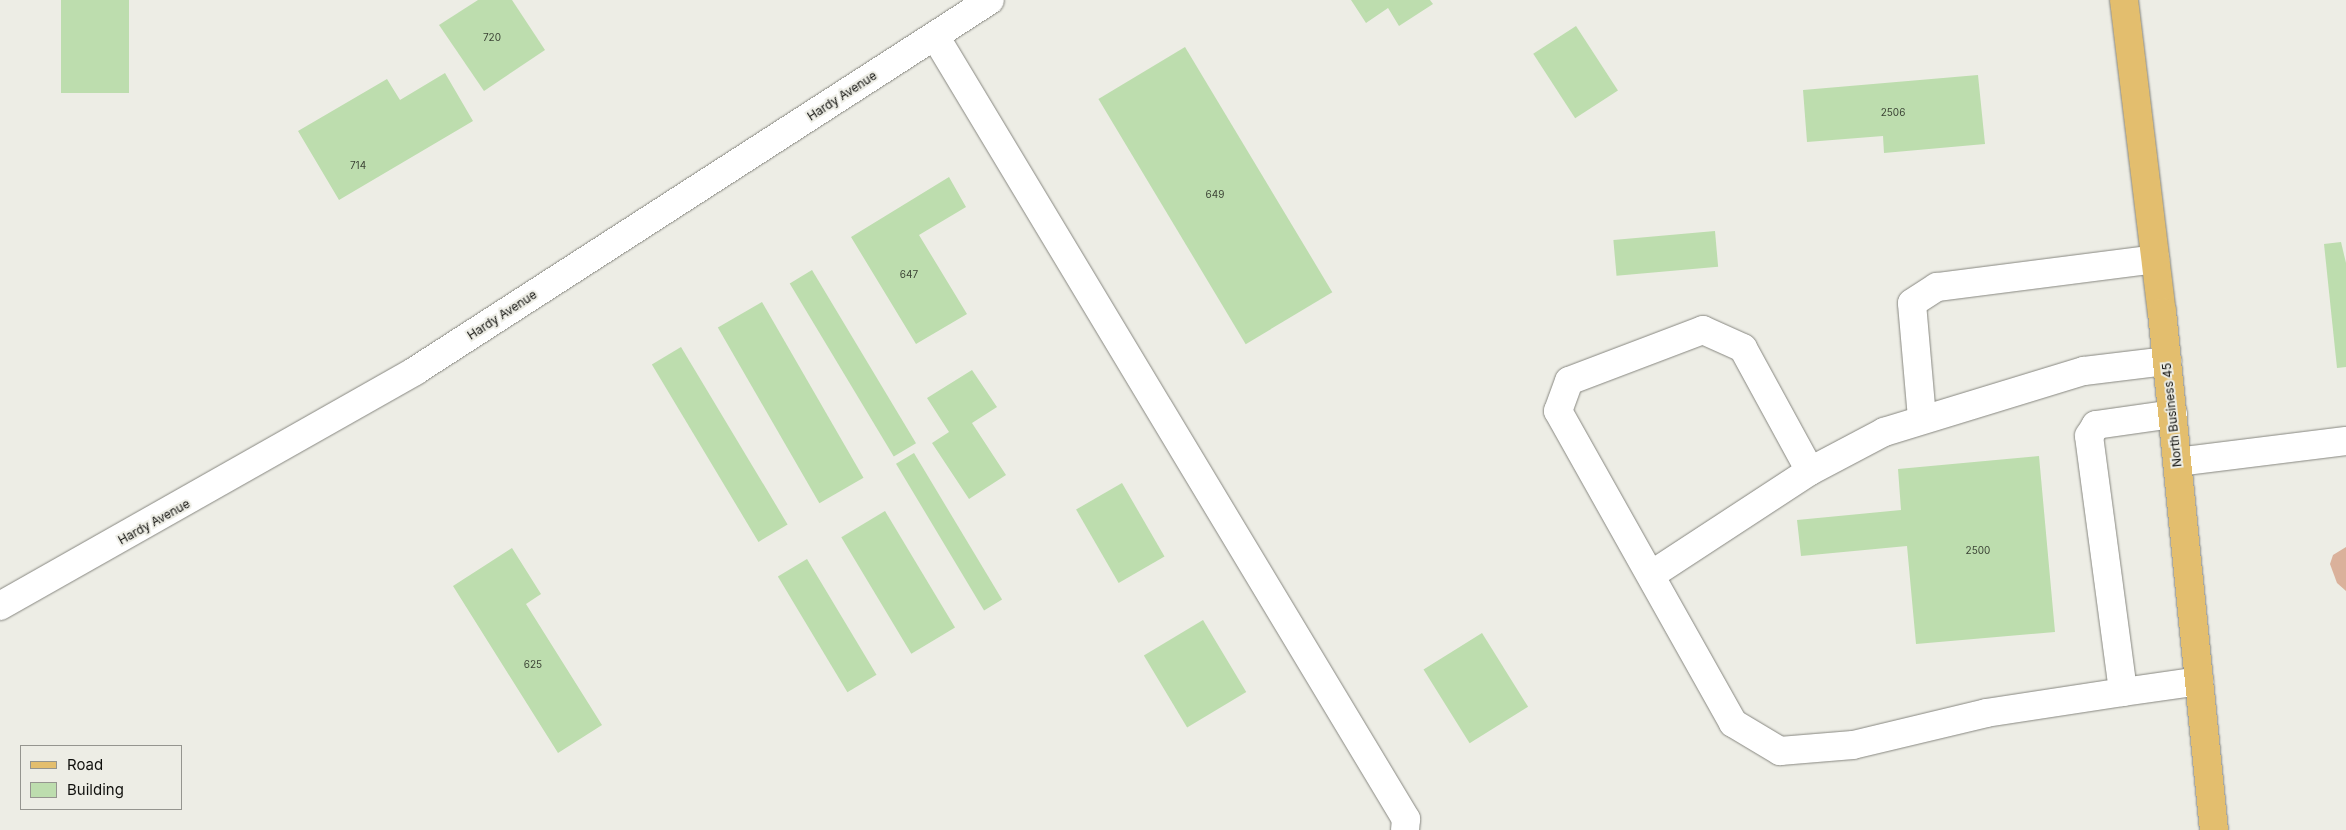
<!DOCTYPE html>
<html>
<head>
<meta charset="utf-8">
<style>
	body { margin:0 }
	#map { position:relative; width:2346px; height:830px; overflow:hidden; background:#edede5; font-family:Inter,sans-serif }
	div>[style] { position:absolute }
	.green>* { inset:0; background:#dab19b }
	.building>* { inset:0; background:#bdddae; transform-origin:0 0 }
	.roads { filter:drop-shadow(0 0 1px #878780) drop-shadow(0 0 1px #878780) }
	.minor>* { height:28px; margin:-14px; padding:0 14px; transform-origin:14px; border-radius:14px; background:#fff }
	.major>* { height:28px; margin:-14px; padding:0 14px; transform-origin:14px; border-radius:14px; background:#e3be6e }
	span { translate:-50% -50%; white-space:nowrap; text-align:center; line-height:1.15; -webkit-text-stroke:4px #edede5; paint-order:stroke }
	.number-label { font-size:10px; color:#3b4335 }
	.number-label span { -webkit-text-stroke-width:0 }
	.street-label { font-size:12px; color:#10100d }
	.legend { position:absolute; left:20px; top:745px; width:162px; height:65px; box-sizing:border-box; background:#edede5; border:1px solid #95958f; margin:0; padding:6px 9px; list-style:none; font-size:15px; color:#10100d }
	.legend li { display:flex; align-items:center; gap:10px; height:25px }
	.legend b { width:25px; border:1px solid #95958f }
</style>
</head>
<body>
<div id="map">
	<div class="green">
		<div style="clip-path:polygon(2346px 547px,2346px 591px,2337px 583px,2330px 564px,2333px 555px)"></div>
	</div>
	<div class="building">
		<div style="left:61px;top:0;width:68px;height:93px"></div>
		<div style="clip-path:polygon(478px 0,512px 0,545px 50px,484px 91px,439px 25px)"></div>
		<div style="clip-path:polygon(1351px 0,1430px 0,1433px 4px,1399px 26px,1388px 8px,1366px 23px)"></div>
		<div style="left:1576px;top:26px;width:77px;height:51px;rotate:57deg"></div>
		<div style="left:1185px;top:47px;width:286px;height:101px;rotate:59deg"></div>
		<div style="clip-path:polygon(445px 73px,473px 121px,339px 200px,298px 131px,387px 79px,400px 100px)"></div>
		<div style="clip-path:polygon(1978px 75px,1985px 144px,1884px 153px,1883px 136px,1807px 142px,1803px 90px)"></div>
		<div style="clip-path:polygon(949px 177px,966px 207px,919px 235px,967px 314px,916px 344px,851px 237px)"></div>
		<div style="left:1715px;top:231px;width:36px;height:102px;rotate:85deg"></div>
		<div style="clip-path:polygon(2341px 242px,2346px 263px,2346px 367px,2337px 368px,2324px 244px)"></div>
		<div style="left:812px;top:270px;width:202px;height:26px;rotate:59deg"></div>
		<div style="left:762px;top:302px;width:203px;height:51px;rotate:60deg"></div>
		<div style="left:681px;top:347px;width:207px;height:34px;rotate:59deg"></div>
		<div style="clip-path:polygon(972px 370px,997px 407px,972px 423px,1006px 475px,969px 499px,932px 443px,949px 432px,927px 398px)"></div>
		<div style="left:914px;top:453px;width:171px;height:21px;rotate:59deg"></div>
		<div style="clip-path:polygon(2039px 456px,2055px 632px,1916px 644px,1907px 546px,1801px 556px,1797px 520px,1901px 510px,1898px 469px)"></div>
		<div style="left:1122px;top:483px;width:85px;height:53px;rotate:60deg"></div>
		<div style="left:885px;top:511px;width:136px;height:51px;rotate:59deg"></div>
		<div style="clip-path:polygon(512px 548px,541px 594px,526px 604px,602px 725px,558px 753px,453px 586px)"></div>
		<div style="left:807px;top:559px;width:135px;height:34px;rotate:59deg"></div>
		<div style="left:1203px;top:620px;width:84px;height:69px;rotate:59deg"></div>
		<div style="left:1482px;top:633px;width:87px;height:69px;rotate:58deg"></div>
	</div>
	<div class="roads">
		<div class="minor">
			<div style="left:935px;top:36px;width:914px;rotate:58.97deg"></div>
			<div style="left:1406px;top:819px;width:11px;rotate:95deg"></div>
			<div style="left:2173px;top:414px;width:78px;rotate:171.9deg"></div>
			<div style="left:2096px;top:425px;width:13px;rotate:122deg"></div>
			<div style="left:2089px;top:436px;width:258px;rotate:82.4deg"></div>
			<div style="left:2123px;top:692px;width:77px;rotate:-8.2deg"></div>
			<div style="left:1922px;top:418px;width:115px;rotate:-95deg"></div>
			<div style="left:1912px;top:303px;width:30px;rotate:-33deg"></div>
			<div style="left:1937px;top:287px;width:220px;rotate:-7.3deg"></div>
			<div style="left:2177px;top:462px;width:170px;rotate:-7.1deg"></div>
			<div style="left:1810px;top:471px;width:140px;rotate:-118.6deg"></div>
			<div style="left:1743px;top:348px;width:44px;rotate:-155.8deg"></div>
			<div style="left:1703px;top:330px;width:143px;rotate:159.2deg"></div>
			<div style="left:1569px;top:381px;width:32px;rotate:110deg"></div>
			<div style="left:1558px;top:411px;width:358px;rotate:60.7deg"></div>
			<div style="left:1733px;top:723px;width:55px;rotate:30.8deg"></div>
			<div style="left:1780px;top:751px;width:73px;rotate:-4.7deg"></div>
			<div style="left:1853px;top:745px;width:137px;rotate:-13.5deg"></div>
			<div style="left:1986px;top:713px;width:139px;rotate:-8.7deg"></div>
			<div style="left:1651px;top:575px;width:190px;rotate:-33.2deg"></div>
			<div style="left:1810px;top:471px;width:84px;rotate:-27.8deg"></div>
			<div style="left:1884px;top:432px;width:209px;rotate:-17deg"></div>
			<div style="left:2084px;top:371px;width:84px;rotate:-6.9deg"></div>
			<div style="left:0;top:606px;width:477px;rotate:-29.5deg"></div>
			<div style="left:415px;top:371px;width:684px;rotate:-32.83deg"></div>
		</div>
		<div class="major">
			<div style="left:2124px;top:0;width:314px;rotate:83.1deg"></div>
			<div style="left:2162px;top:312px;width:521px;rotate:84.27deg"></div>
		</div>
	</div>
	<div class="number-label">
		<span style="left:492px;top:38px">720</span>
		<span style="left:1893px;top:113px">2506</span>
		<span style="left:358px;top:166px">714</span>
		<span style="left:1215px;top:195px">649</span>
		<span style="left:909px;top:275px">647</span>
		<span style="left:1978px;top:551px">2500</span>
		<span style="left:533px;top:665px">625</span>
	</div>
	<div class="street-label">
		<span style="left:842px;top:96px;rotate:-33deg">Hardy Avenue</span>
		<span style="left:502px;top:315px;rotate:-33deg">Hardy Avenue</span>
		<span style="left:2172px;top:415px;rotate:-96deg">North Business 45</span>
		<span style="left:154px;top:522px;rotate:-29deg">Hardy Avenue</span>
	</div>
	<ul class="legend">
	<li><b style="height:6px;background:#e3be6e"></b>Road</li>
	<li><b style="height:14px;background:#bdddae"></b>Building</li>
	</ul>
</div>
</body>
</html>
